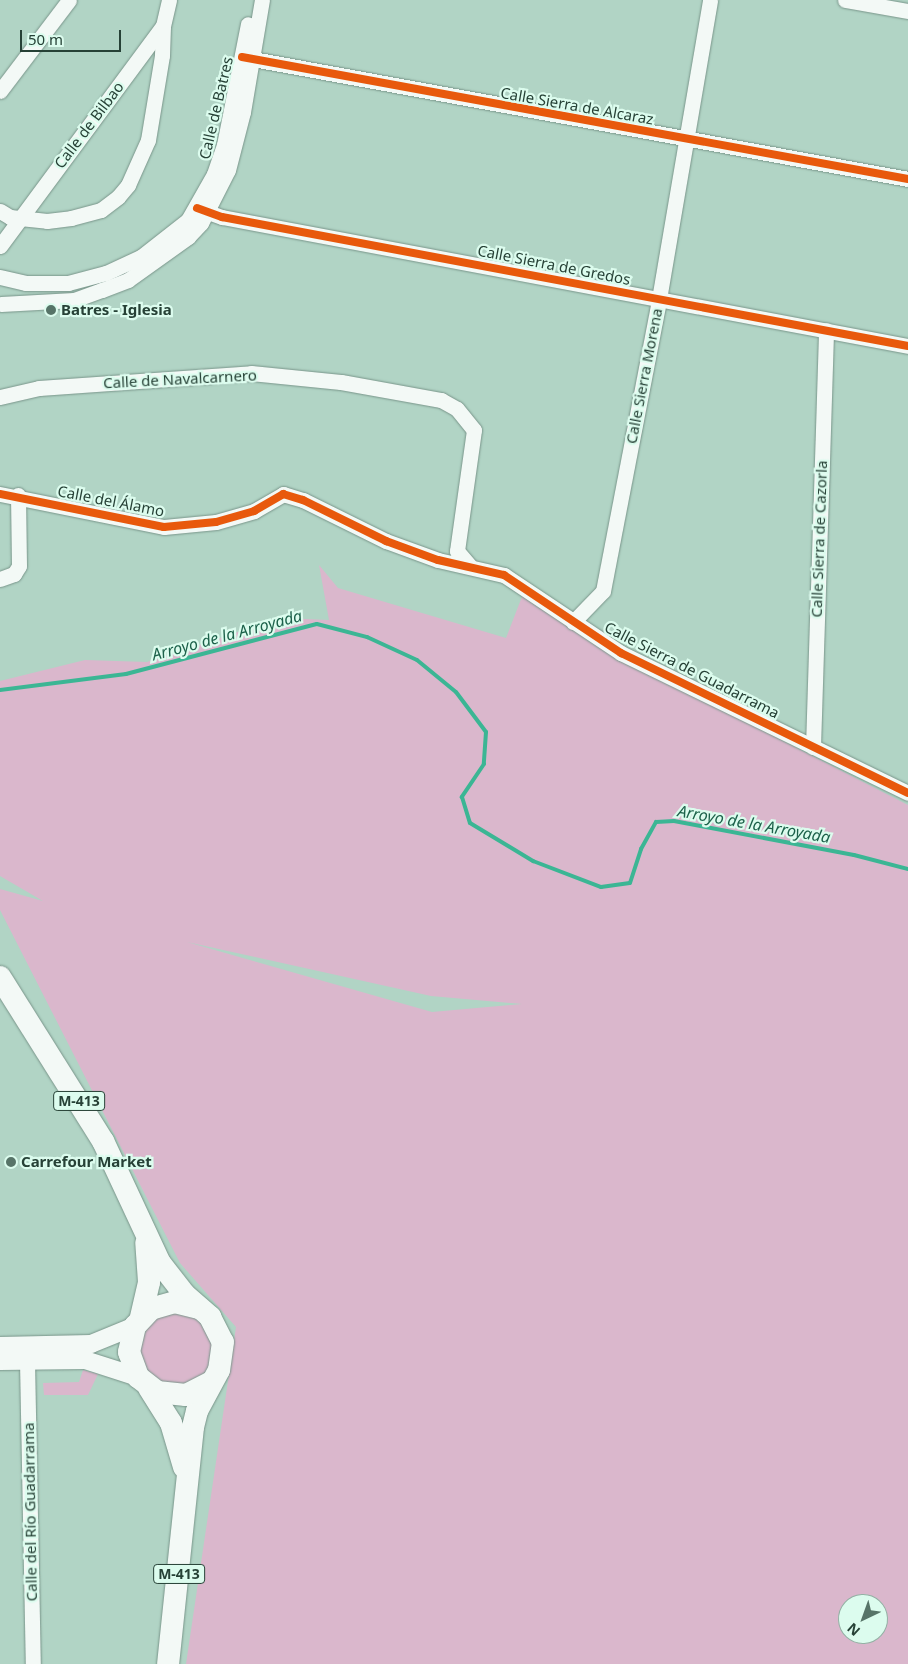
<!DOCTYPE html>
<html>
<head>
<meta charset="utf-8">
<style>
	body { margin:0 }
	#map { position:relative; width:908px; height:1664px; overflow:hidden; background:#b1d4c5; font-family:"Noto Sans",sans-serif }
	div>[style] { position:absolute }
	.green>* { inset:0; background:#dab7cc }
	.stream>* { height:4px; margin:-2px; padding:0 2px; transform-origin:2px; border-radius:2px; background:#3bb694 }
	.roads { filter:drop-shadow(0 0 1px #79958a) drop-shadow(0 0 1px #79958a) }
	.minor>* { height:15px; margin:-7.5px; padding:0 7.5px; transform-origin:7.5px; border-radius:7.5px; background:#f3f9f6 }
	.tertiary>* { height:18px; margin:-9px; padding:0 9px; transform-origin:9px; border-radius:9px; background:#f3f9f6 }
	.primary>* { height:22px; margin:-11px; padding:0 11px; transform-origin:11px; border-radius:11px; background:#f3f9f6 }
	.cycleway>* { height:8px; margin:-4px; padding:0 4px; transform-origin:4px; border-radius:4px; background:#e8590c }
	.dots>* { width:14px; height:14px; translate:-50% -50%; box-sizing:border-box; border:2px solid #dcfcee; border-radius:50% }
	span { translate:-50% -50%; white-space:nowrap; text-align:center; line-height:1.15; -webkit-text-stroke:4.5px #dcfcee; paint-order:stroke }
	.shield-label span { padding:1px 4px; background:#dcfcee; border:1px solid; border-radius:4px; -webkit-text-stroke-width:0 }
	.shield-label { font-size:14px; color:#264136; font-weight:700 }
	.street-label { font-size:15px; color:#264136 }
	.poi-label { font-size:15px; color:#264136; font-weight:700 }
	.left { translate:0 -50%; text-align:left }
	.water-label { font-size:16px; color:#1c614a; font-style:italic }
	.north { position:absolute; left:838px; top:1594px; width:50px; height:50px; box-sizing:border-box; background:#dcfcee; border:1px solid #93b1a4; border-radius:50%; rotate:222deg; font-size:14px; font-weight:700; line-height:20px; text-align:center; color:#264136 }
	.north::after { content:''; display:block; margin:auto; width:18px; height:22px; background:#577468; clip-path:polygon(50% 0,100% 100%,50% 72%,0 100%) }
	.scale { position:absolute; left:20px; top:30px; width:101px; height:22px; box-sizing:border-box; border:2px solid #264136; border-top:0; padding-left:6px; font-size:15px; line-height:18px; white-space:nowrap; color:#264136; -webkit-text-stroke:4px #dcfcee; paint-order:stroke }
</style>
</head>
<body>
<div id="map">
	<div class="green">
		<div style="clip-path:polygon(evenodd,319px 565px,338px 588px,506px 638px,525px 589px,590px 642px,908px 805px,908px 1664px,186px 1664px,236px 1327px,180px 1263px,0 910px,0 889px,43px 901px,0 876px,0 681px,85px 660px,147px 662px,280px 618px,329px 620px,319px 565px,187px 942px,431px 996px,522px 1004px,432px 1012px,187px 942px,319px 565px,848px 1604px,878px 1604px,878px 1634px,848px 1634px,848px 1604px)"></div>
		<div style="clip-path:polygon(175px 1310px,200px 1319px,214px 1340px,212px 1364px,197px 1383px,160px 1386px,136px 1356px,141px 1330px,150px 1319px)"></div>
		<div style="clip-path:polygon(83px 1370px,98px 1374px,88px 1395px,44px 1395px,43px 1383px,79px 1382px)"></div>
	</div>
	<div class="stream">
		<div style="left:0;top:690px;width:127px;rotate:-7.2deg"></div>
		<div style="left:126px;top:674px;width:197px;rotate:-14.7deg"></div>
		<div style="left:317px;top:624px;width:52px;rotate:14.6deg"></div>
		<div style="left:367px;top:637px;width:55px;rotate:24.7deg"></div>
		<div style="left:417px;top:660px;width:50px;rotate:39.4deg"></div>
		<div style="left:456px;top:692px;width:50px;rotate:53.1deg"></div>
		<div style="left:486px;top:732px;width:32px;rotate:94deg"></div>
		<div style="left:484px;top:764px;width:40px;rotate:124deg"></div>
		<div style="left:462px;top:797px;width:27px;rotate:73deg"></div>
		<div style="left:470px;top:823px;width:74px;rotate:31.1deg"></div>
		<div style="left:533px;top:861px;width:73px;rotate:20.9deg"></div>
		<div style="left:601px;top:887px;width:29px;rotate:-8deg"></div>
		<div style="left:630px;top:883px;width:36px;rotate:-72deg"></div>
		<div style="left:641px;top:849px;width:31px;rotate:-61deg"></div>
		<div style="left:656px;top:822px;width:18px;rotate:-3deg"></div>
		<div style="left:674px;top:821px;width:183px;rotate:10.7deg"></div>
		<div style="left:854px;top:855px;width:56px;rotate:14.5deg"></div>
	</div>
	<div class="roads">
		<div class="minor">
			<div style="left:845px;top:0;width:64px;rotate:9.9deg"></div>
			<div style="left:242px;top:57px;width:677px;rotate:10.38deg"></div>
			<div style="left:0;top:91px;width:114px;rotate:-52.8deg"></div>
			<div style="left:197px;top:208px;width:27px;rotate:20deg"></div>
			<div style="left:222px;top:217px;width:698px;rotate:10.65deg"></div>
			<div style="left:0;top:211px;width:12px;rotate:31deg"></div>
			<div style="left:10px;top:217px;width:37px;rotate:6deg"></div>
			<div style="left:47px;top:221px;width:24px;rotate:-7deg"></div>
			<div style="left:71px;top:218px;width:31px;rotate:-15deg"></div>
			<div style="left:101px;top:210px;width:21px;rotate:-37deg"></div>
			<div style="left:118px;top:197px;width:16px;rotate:-50deg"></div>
			<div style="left:128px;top:185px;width:49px;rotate:-66deg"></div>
			<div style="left:148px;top:140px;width:86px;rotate:-80.6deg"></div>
			<div style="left:162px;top:55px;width:29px;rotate:-88deg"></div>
			<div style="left:0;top:246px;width:274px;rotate:-53.5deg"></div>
			<div style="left:163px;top:26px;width:27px;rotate:-77deg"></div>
			<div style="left:0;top:277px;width:27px;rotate:13deg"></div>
			<div style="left:26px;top:283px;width:42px"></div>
			<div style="left:68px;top:283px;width:39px;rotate:-15deg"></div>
			<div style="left:106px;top:273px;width:38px;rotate:-25deg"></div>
			<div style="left:141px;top:257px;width:60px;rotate:-38.2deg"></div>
			<div style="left:188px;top:220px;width:53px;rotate:-60.5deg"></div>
			<div style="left:214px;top:174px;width:31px;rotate:-71deg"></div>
			<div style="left:224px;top:145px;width:123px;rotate:-78.8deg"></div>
			<div style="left:1px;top:304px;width:73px;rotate:-3.1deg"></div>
			<div style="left:74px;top:300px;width:30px;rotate:-20deg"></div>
			<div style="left:102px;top:290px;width:28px;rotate:-21deg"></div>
			<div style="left:128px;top:280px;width:74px;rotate:-35.6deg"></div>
			<div style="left:188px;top:237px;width:19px;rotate:-47deg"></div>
			<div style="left:201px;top:223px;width:59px;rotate:-63deg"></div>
			<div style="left:228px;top:170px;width:60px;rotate:-75.5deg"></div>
			<div style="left:243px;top:112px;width:114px;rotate:-80.4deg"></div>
			<div style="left:0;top:397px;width:40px;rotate:-13deg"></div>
			<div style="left:39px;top:388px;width:213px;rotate:-4deg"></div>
			<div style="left:251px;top:373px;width:90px;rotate:5.7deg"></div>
			<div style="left:341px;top:382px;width:102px;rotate:10.2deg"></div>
			<div style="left:441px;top:400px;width:18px;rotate:29deg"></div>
			<div style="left:457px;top:409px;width:27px;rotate:51deg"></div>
			<div style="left:474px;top:430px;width:122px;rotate:98deg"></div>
			<div style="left:457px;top:551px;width:21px;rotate:49deg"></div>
			<div style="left:0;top:494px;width:167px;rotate:11.4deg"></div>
			<div style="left:164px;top:527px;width:52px;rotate:-5.5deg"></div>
			<div style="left:216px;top:522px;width:40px;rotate:-16deg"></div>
			<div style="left:254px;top:511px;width:34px;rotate:-30deg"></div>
			<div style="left:283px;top:494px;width:21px;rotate:17deg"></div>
			<div style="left:303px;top:500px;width:93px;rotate:26.3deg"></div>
			<div style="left:386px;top:541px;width:55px;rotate:20.1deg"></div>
			<div style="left:438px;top:560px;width:68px;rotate:12.8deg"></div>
			<div style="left:504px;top:575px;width:141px;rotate:33.7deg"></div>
			<div style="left:621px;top:653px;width:319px;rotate:26deg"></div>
			<div style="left:0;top:579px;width:15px;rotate:-20deg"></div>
			<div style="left:14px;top:574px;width:9px;rotate:-58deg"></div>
			<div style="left:19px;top:566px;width:71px;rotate:-90.8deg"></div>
			<div style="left:573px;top:622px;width:43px;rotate:-45.9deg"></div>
			<div style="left:603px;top:591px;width:297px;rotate:-79.1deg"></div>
			<div style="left:659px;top:299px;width:303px;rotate:-80.3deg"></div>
			<div style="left:813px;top:747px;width:417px;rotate:-88.2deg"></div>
			<div style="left:27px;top:1361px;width:303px;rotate:88.9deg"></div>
		</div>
		<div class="tertiary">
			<div style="left:0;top:1346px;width:91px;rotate:-1.3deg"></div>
			<div style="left:91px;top:1344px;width:48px;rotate:-22.2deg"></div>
			<div style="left:0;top:1361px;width:85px;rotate:-0.7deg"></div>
			<div style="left:85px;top:1360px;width:56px;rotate:17.8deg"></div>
		</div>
		<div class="primary">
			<div style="left:0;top:977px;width:194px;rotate:57.9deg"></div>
			<div style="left:103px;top:1141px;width:135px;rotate:65deg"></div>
			<div style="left:160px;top:1263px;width:39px;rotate:52deg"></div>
			<div style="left:184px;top:1294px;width:35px;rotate:41deg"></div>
			<div style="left:210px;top:1317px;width:28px;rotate:63deg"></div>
			<div style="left:223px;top:1342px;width:28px;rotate:98deg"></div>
			<div style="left:219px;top:1370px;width:47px;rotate:118.2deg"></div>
			<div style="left:197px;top:1411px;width:16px;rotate:104deg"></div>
			<div style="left:193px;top:1427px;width:238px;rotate:96deg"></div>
			<div style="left:199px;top:1308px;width:25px;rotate:-166deg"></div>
			<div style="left:175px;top:1302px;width:25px;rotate:164deg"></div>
			<div style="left:151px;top:1309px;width:23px;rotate:133deg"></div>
			<div style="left:135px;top:1326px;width:27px;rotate:103deg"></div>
			<div style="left:129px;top:1352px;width:27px;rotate:70deg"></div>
			<div style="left:138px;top:1377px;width:24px;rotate:38deg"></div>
			<div style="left:157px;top:1392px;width:29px;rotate:6deg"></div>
			<div style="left:186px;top:1395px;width:28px;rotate:-27deg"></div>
			<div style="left:141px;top:1317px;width:36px;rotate:-77deg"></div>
			<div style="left:149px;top:1282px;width:39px;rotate:-94deg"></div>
			<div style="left:149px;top:1388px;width:41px;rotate:57.8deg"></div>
			<div style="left:171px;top:1423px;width:46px;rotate:73.5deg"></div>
		</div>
	</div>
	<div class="cycleway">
		<div style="left:242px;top:57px;width:677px;rotate:10.38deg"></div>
		<div style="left:197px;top:208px;width:27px;rotate:20deg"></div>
		<div style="left:222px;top:217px;width:698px;rotate:10.65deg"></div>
		<div style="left:0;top:494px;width:167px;rotate:11.4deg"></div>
		<div style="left:164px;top:527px;width:52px;rotate:-5.5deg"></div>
		<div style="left:216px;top:522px;width:40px;rotate:-16deg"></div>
		<div style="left:254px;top:511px;width:34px;rotate:-30deg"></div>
		<div style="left:283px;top:494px;width:21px;rotate:17deg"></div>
		<div style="left:303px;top:500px;width:93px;rotate:26.3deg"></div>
		<div style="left:386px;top:541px;width:55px;rotate:20.1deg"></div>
		<div style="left:438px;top:560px;width:68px;rotate:12.8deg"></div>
		<div style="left:504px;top:575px;width:141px;rotate:33.7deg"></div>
		<div style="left:621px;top:653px;width:319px;rotate:26deg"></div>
	</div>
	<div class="dots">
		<div style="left:51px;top:310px;background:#577468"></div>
		<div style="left:11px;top:1162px;background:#577468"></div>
	</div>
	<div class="shield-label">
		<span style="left:79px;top:1101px">M-413</span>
		<span style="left:179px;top:1574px">M-413</span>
	</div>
	<div class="street-label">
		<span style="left:577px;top:106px;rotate:10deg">Calle Sierra de Alcaraz</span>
		<span style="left:216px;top:108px;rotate:-77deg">Calle de Batres</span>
		<span style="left:89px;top:125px;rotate:-53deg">Calle de Bilbao</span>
		<span style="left:554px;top:265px;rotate:11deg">Calle Sierra de Gredos</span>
		<span style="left:644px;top:376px;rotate:-79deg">Calle Sierra Morena</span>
		<span style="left:180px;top:379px;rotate:-3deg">Calle de Navalcarnero</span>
		<span style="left:111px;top:501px;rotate:11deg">Calle del Álamo</span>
		<span style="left:819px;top:539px;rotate:-88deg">Calle Sierra de Cazorla</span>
		<span style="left:692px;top:670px;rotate:27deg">Calle Sierra de Guadarrama</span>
		<span style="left:30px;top:1512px;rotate:-91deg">Calle del Río Guadarrama</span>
	</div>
	<div class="poi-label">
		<span class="left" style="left:61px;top:310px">Batres - Iglesia</span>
		<span class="left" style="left:21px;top:1162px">Carrefour Market</span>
	</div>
	<div class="water-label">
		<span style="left:227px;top:635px;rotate:-15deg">Arroyo de la Arroyada</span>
		<span style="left:754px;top:824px;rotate:10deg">Arroyo de la Arroyada</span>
	</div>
	<div class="north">N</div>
	<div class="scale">50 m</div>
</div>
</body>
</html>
